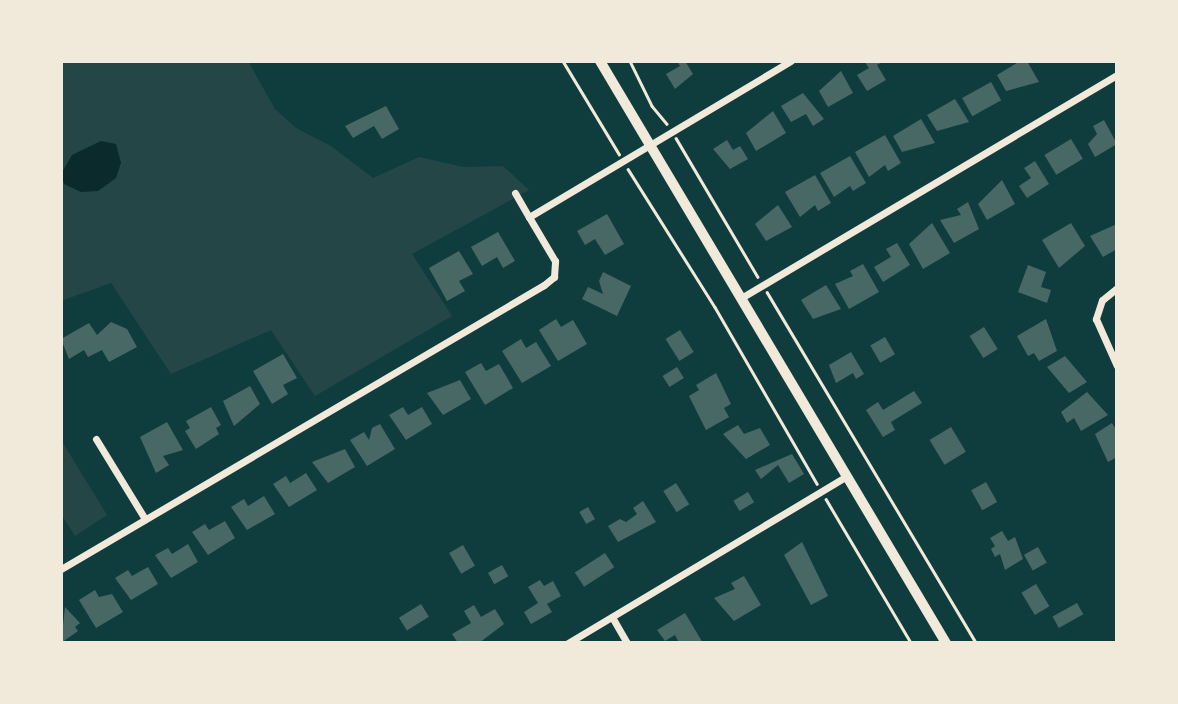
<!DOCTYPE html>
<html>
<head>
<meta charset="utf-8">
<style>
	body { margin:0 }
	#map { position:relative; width:1178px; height:704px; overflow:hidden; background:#0f3d3e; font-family:Roboto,sans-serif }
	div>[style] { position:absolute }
	.green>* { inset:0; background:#244646 }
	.water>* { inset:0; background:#0a2a2b }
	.building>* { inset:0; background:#486865; transform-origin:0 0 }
	.path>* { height:2.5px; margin:-1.25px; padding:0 1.25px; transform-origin:1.25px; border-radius:1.25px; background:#f1e9da }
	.minor>* { height:7px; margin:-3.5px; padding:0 3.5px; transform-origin:3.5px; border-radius:3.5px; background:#f1e9da }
	.secondary>* { height:10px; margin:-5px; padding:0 5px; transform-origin:5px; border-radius:5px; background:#f1e9da }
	span { translate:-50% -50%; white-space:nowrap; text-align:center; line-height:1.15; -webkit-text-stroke:5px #f1e9da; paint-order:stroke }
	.frame { position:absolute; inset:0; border:63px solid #f1e9da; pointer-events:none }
</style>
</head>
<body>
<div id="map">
	<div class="green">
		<div style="clip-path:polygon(61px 61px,248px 61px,275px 109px,296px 128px,331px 146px,373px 178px,419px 157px,463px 167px,503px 166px,529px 190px,412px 254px,452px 316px,315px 396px,271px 330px,171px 374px,111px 283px,61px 301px)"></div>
		<div style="clip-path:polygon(61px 432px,63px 443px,107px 515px,75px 536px,61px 514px)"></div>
	</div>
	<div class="water">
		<div style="clip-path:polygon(101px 141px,116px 144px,121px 163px,116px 178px,98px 191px,81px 192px,64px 184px,61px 174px,72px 155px)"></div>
	</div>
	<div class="building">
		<div style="clip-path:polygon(677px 61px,685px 61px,693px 74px,675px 89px,666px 74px,680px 66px)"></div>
		<div style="clip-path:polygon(864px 61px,884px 61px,877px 65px,886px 80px,867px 91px,857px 75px,869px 68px)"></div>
		<div style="clip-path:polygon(1020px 61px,1027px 61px,1039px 82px,1006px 91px,997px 75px)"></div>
		<div style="clip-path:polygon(841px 71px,853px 93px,828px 107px,819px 91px)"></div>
		<div style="left:991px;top:82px;width:21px;height:33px;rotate:61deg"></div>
		<div style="clip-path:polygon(803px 93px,824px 119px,813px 126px,806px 114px,791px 122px,781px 106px)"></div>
		<div style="clip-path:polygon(955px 99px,969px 122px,937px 131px,927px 115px)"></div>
		<div style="clip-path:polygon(386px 106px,399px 129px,382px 139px,374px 126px,353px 138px,345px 126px)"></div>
		<div style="clip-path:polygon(773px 111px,786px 133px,756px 151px,746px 133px)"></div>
		<div style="clip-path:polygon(921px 119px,935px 143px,902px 152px,893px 136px)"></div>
		<div style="clip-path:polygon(1104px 120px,1117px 144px,1095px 157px,1088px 144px,1097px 134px,1093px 126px)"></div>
		<div style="clip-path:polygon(885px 135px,901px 163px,888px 171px,885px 165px,869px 177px,855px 152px)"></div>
		<div style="left:1071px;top:139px;width:23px;height:31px;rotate:59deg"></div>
		<div style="clip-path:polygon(727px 140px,733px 150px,740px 146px,748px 159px,730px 169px,713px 149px)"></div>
		<div style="clip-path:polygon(850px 156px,866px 183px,853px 191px,850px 186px,834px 197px,820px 173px)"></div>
		<div style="clip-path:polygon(1035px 161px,1049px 184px,1027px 198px,1019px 186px,1031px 178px,1024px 168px)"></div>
		<div style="clip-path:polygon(815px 175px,831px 203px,818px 211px,815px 205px,800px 217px,785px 192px)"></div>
		<div style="clip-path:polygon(1002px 180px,1015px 204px,987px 220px,978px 204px)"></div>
		<div style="clip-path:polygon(968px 202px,979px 229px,954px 243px,940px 220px,961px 215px,957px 209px)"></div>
		<div style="clip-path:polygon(778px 205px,792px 227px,766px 241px,755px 224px)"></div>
		<div style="clip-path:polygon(607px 214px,624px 244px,605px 255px,595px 239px,585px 245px,577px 231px)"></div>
		<div style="clip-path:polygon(932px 223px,950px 253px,923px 269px,909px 244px)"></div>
		<div style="clip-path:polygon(1071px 223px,1085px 246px,1059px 268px,1042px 240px)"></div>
		<div style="clip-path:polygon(1117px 224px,1117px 249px,1103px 257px,1090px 236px)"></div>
		<div style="clip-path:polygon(498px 232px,515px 261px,503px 268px,497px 257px,482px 266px,471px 247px)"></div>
		<div style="clip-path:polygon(897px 243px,910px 265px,883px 282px,874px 267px,891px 257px,886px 249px)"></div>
		<div style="clip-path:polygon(459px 251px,473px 274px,459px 281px,465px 291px,447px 301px,429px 268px)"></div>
		<div style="clip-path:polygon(863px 264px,879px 292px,849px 309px,835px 284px,853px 276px,850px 271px)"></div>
		<div style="clip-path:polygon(1028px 265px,1046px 272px,1041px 287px,1051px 290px,1047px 303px,1018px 292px)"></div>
		<div style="clip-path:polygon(603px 272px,631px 286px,617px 316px,582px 299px,588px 287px,603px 294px,599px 281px)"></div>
		<div style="clip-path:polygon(826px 285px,841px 309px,813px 319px,801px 300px)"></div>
		<div style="clip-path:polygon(556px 319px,561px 327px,573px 320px,587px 344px,558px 361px,539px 330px)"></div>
		<div style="clip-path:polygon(1046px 319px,1057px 351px,1039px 361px,1034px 353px,1028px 356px,1017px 336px)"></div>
		<div style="clip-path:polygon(111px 322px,127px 329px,137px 347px,109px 362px,102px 350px,88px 357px,84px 350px,69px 359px,61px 339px,89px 323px,97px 335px)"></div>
		<div style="left:984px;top:327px;width:26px;height:17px;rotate:58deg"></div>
		<div style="left:680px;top:330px;width:26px;height:17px;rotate:58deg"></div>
		<div style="left:885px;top:337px;width:20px;height:17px;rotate:60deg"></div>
		<div style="clip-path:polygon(521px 339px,526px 348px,536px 342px,551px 366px,522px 383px,502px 351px)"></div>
		<div style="clip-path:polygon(851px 352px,864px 374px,856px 379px,853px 373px,836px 383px,829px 365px)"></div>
		<div style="clip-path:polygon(283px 354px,297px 378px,283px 385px,288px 394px,272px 404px,253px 371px)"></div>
		<div style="clip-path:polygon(1065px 356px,1087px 382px,1069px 393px,1047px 367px)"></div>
		<div style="clip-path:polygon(481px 363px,486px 371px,499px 364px,513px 388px,485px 405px,465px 372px)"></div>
		<div style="left:677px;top:367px;width:13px;height:17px;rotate:58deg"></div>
		<div style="clip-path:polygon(716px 373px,731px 404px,724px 408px,729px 417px,706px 430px,689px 396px,699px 390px,696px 385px)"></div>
		<div style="clip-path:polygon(460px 380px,471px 399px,443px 415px,427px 393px)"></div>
		<div style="clip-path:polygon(250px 386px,260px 404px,234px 426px,223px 401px)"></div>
		<div style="clip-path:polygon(914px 391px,922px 403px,891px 422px,895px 430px,883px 437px,866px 410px,878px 402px,883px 410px)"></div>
		<div style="clip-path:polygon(1087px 392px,1108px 415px,1081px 431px,1074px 418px,1067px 423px,1061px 412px)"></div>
		<div style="clip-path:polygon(211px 407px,221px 425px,216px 428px,219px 434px,196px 449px,185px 431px,190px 428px,186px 421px)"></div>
		<div style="clip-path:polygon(403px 407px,408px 415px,422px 407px,432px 424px,406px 440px,389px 415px)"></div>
		<div style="clip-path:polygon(167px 422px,183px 450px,163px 456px,169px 465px,156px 473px,140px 437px)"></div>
		<div style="clip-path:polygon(1112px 423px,1117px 431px,1117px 457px,1108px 462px,1095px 434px)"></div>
		<div style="clip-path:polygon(380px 424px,395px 449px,367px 466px,350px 440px,364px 432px,369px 440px,372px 428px)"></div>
		<div style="clip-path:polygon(738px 425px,744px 434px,760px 428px,770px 445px,746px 459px,723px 434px)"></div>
		<div style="left:951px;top:427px;width:29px;height:25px;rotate:59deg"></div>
		<div style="clip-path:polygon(345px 449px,355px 467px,328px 483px,312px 462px)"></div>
		<div style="clip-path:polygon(792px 454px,804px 474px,789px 483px,778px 465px,761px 479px,755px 470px)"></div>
		<div style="clip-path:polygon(306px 473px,317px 490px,289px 507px,273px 484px,286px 476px,290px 483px)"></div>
		<div style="left:986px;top:482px;width:23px;height:17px;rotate:61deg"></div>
		<div style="left:676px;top:483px;width:25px;height:15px;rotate:58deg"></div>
		<div style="left:748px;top:492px;width:12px;height:17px;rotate:59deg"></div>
		<div style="clip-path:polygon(264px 496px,275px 514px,247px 530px,231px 507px,244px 499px,248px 506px)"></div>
		<div style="clip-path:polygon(643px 501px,656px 522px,618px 542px,608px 526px,620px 519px,626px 522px,637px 514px,633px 508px)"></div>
		<div style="left:588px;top:507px;width:14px;height:10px;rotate:60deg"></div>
		<div style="clip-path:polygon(225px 521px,235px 538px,208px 555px,192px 532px,205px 524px,209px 530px)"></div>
		<div style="clip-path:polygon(1002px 531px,1008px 541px,1015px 537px,1023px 559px,1005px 570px,1000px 554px,995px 557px,991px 549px,995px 546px,990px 538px)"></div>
		<div style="clip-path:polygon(802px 542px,828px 596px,811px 605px,784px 555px)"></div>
		<div style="clip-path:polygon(188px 544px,198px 562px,171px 578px,155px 555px,168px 548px,172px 554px)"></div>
		<div style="left:463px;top:545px;width:24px;height:16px;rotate:60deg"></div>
		<div style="left:1038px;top:547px;width:18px;height:16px;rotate:61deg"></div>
		<div style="left:605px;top:553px;width:17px;height:36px;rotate:57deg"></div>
		<div style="left:502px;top:565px;width:13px;height:16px;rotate:61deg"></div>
		<div style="clip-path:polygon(148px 567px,158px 584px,131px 600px,115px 578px,128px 570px,132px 576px)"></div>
		<div style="clip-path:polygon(744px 576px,761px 605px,734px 621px,714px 598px,735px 589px,731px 583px)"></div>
		<div style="clip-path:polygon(540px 580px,544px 586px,553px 581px,561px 596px,547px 604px,552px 612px,531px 624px,524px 612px,538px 603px,528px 587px)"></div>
		<div style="left:1036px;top:584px;width:26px;height:17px;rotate:59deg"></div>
		<div style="clip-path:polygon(95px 590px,99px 597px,112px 594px,123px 612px,96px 628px,79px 600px)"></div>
		<div style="left:1077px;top:603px;width:13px;height:28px;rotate:61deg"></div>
		<div style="left:421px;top:604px;width:15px;height:26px;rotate:58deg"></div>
		<div style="clip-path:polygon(474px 605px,481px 617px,495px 609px,504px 624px,479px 643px,458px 643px,452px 634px,471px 623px,464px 611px)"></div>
		<div style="clip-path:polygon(65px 607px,80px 623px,75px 627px,78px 631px,61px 643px)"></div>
		<div style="clip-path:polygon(685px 613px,703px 643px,679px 643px,675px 635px,665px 641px,657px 630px)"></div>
	</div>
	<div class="path">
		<div style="left:563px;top:61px;width:109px;rotate:58.9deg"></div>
		<div style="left:630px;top:61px;width:50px;rotate:63.9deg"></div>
		<div style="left:652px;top:106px;width:23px;rotate:50deg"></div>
		<div style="left:676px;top:138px;width:161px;rotate:59.5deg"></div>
		<div style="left:628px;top:169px;width:163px;rotate:57.8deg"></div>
		<div style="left:715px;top:307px;width:204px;rotate:60deg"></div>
		<div style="left:767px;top:292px;width:409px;rotate:59.2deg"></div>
		<div style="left:826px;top:499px;width:167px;rotate:59.4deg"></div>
	</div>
	<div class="minor">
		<div style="left:515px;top:193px;width:28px;rotate:60deg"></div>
		<div style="left:1117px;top:288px;width:19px;rotate:141deg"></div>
		<div style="left:1102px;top:300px;width:20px;rotate:108deg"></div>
		<div style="left:1096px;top:319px;width:51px;rotate:65.9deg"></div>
		<div style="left:741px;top:298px;width:437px;rotate:-30.7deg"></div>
		<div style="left:96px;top:439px;width:94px;rotate:58.5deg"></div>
		<div style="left:61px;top:569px;width:560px;rotate:-30.46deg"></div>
		<div style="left:544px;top:285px;width:13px;rotate:-39deg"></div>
		<div style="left:554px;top:277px;width:16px;rotate:-86deg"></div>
		<div style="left:555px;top:261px;width:51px;rotate:-120.6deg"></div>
		<div style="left:529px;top:217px;width:305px;rotate:-30.8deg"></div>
		<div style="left:612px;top:617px;width:30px;rotate:60deg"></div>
		<div style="left:568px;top:643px;width:325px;rotate:-30.9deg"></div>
	</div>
	<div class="secondary">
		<div style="left:600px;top:61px;width:677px;rotate:59.27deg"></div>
	</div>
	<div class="frame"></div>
</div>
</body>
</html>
